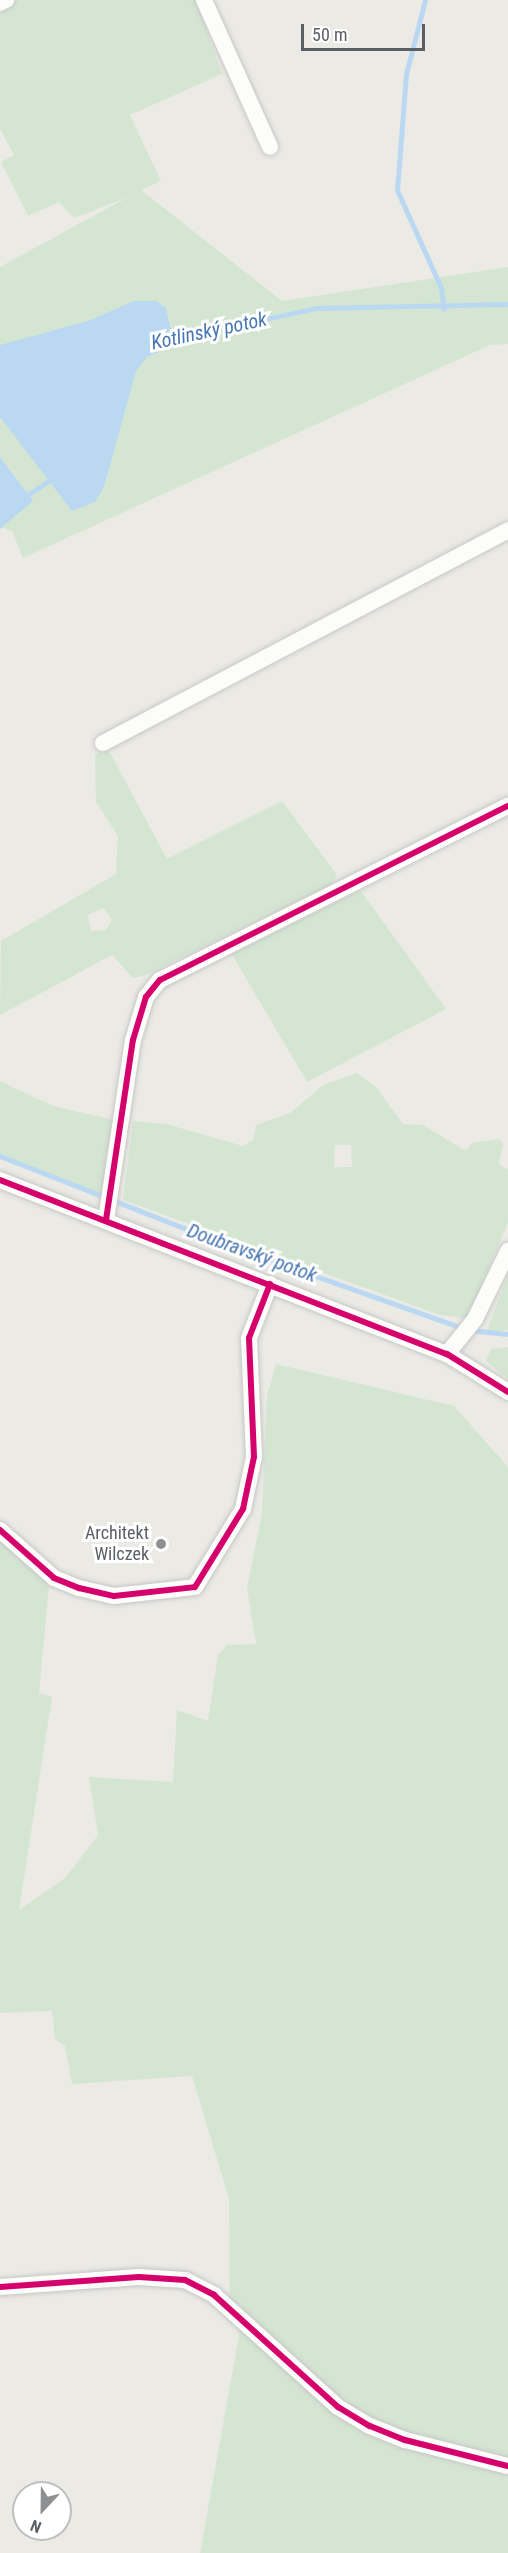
<!DOCTYPE html>
<html>
<head>
<meta charset="utf-8">
<style>
	body { margin:0 }
	#map { position:relative; width:508px; height:2553px; overflow:hidden; background:#ebeae5; font-family:"Roboto Condensed",sans-serif }
	div>[style] { position:absolute }
	.green>* { inset:0; background:#d4e6d2 }
	.water>* { inset:0; background:#bbd8f3 }
	.stream>* { height:5px; margin:-2.5px; padding:0 2.5px; transform-origin:2.5px; border-radius:2.5px; background:#bbd8f3 }
	.roads { filter:drop-shadow(0 0 2px #c7c7c7) drop-shadow(0 0 2px #c7c7c7) }
	.minor>* { height:16px; margin:-8px; padding:0 8px; transform-origin:8px; border-radius:8px; background:#fcfcfb }
	.cycleway>* { height:6px; margin:-3px; padding:0 3px; transform-origin:3px; border-radius:3px; background:#d6006c }
	.dots>* { width:16px; height:16px; translate:-50% -50%; box-sizing:border-box; border:3px solid #fff; border-radius:50% }
	span { translate:-50% -50%; white-space:nowrap; text-align:center; line-height:1.15; -webkit-text-stroke:6px #fff; paint-order:stroke }
	.poi-label { font-size:18px; color:#5b5e63 }
	.right { translate:-100% -50%; text-align:right }
	.water-label { font-size:20px; color:#4876b2; font-style:italic }
	.north { position:absolute; left:12px; top:2481px; width:60px; height:60px; box-sizing:border-box; background:#fff; border:2px solid #bdbfc1; border-radius:50%; rotate:202deg; font-size:16px; font-weight:700; line-height:24px; text-align:center; color:#5b5e63 }
	.north::after { content:''; display:block; margin:auto; width:21px; height:27px; background:#8d8f90; clip-path:polygon(50% 0,100% 100%,50% 72%,0 100%) }
	.scale { position:absolute; left:301px; top:24px; width:124px; height:27px; box-sizing:border-box; border:3px solid #5b5e63; border-top:0; padding-left:8px; font-size:18px; line-height:21px; white-space:nowrap; color:#5b5e63; -webkit-text-stroke:4px #fff; paint-order:stroke }
</style>
</head>
<body>
<div id="map">
	<div class="green">
		<div style="clip-path:polygon(14px 0,196px 0,222px 74px,130px 115px,161px 181px,141px 190px,282px 301px,508px 267px,508px 344px,490px 345px,23px 558px,12px 531px,0 527px,0 267px,128px 197px,74px 218px,59px 202px,28px 216px,1px 162px,14px 155px,0 129px,0 7px)"></div>
		<div style="clip-path:polygon(evenodd,107px 747px,167px 859px,282px 801px,337px 875px,332px 884px,143px 976px,133px 978px,112px 955px,0 1015px,1px 941px,116px 874px,118px 836px,96px 802px,95px 755px,107px 747px,103px 908px,112px 920px,106px 930px,91px 931px,88px 915px,103px 908px)"></div>
		<div style="clip-path:polygon(361px 891px,446px 1009px,307px 1082px,230px 951px)"></div>
		<div style="clip-path:polygon(evenodd,357px 1073px,376px 1087px,403px 1124px,423px 1125px,466px 1151px,472px 1143px,499px 1139px,503px 1144px,499px 1164px,508px 1170px,508px 1222px,470px 1314px,463px 1318px,440px 1315px,123px 1200px,133px 1121px,166px 1124px,243px 1146px,253px 1140px,256px 1125px,290px 1113px,323px 1085px,357px 1073px,335px 1145px,351px 1145px,352px 1167px,334px 1167px,335px 1145px)"></div>
		<div style="clip-path:polygon(0 1081px,53px 1106px,118px 1121px,106px 1194px,97px 1197px,0 1154px)"></div>
		<div style="clip-path:polygon(508px 1274px,508px 1330px,486px 1333px)"></div>
		<div style="clip-path:polygon(508px 1347px,508px 1379px,486px 1361px,491px 1349px)"></div>
		<div style="clip-path:polygon(276px 1364px,454px 1406px,508px 1467px,508px 2553px,200px 2553px,240px 2330px,230px 2319px,229px 2199px,192px 2076px,72px 2084px,65px 2046px,55px 2039px,52px 2011px,0 2013px,0 1540px,49px 1585px,39px 1693px,52px 1697px,19px 1910px,65px 1878px,98px 1835px,89px 1777px,173px 1782px,177px 1710px,208px 1721px,218px 1655px,227px 1645px,256px 1644px,247px 1588px,262px 1513px,267px 1396px)"></div>
	</div>
	<div class="water">
		<div style="clip-path:polygon(134px 301px,156px 301px,166px 308px,174px 345px,147px 357px,136px 371px,104px 487px,95px 502px,72px 511px,0 417px,0 345px,88px 321px)"></div>
		<div style="clip-path:polygon(0 457px,33px 501px,0 529px)"></div>
	</div>
	<div class="stream">
		<div style="left:425px;top:0;width:76px;rotate:104.4deg"></div>
		<div style="left:406px;top:74px;width:116px;rotate:94.4deg"></div>
		<div style="left:397px;top:190px;width:107px;rotate:65.8deg"></div>
		<div style="left:441px;top:288px;width:21px;rotate:82deg"></div>
		<div style="left:168px;top:340px;width:151px;rotate:-12.2deg"></div>
		<div style="left:316px;top:308px;width:192px;rotate:-1.2deg"></div>
		<div style="left:26px;top:496px;width:29px;rotate:-34deg"></div>
		<div style="left:0;top:1156px;width:230px;rotate:21.4deg"></div>
		<div style="left:214px;top:1240px;width:269px;rotate:19.5deg"></div>
		<div style="left:468px;top:1330px;width:40px;rotate:5.7deg"></div>
	</div>
	<div class="roads">
		<div class="minor">
			<div style="left:204px;top:0;width:161px;rotate:65.8deg"></div>
			<div style="left:0;top:3px;width:7px;rotate:-27deg"></div>
			<div style="left:103px;top:743px;width:458px;rotate:-27.7deg"></div>
			<div style="left:0;top:1180px;width:480px;rotate:21.3deg"></div>
			<div style="left:447px;top:1354px;width:72px;rotate:31.9deg"></div>
			<div style="left:106px;top:1220px;width:182px;rotate:-81.5deg"></div>
			<div style="left:133px;top:1040px;width:45px;rotate:-73.2deg"></div>
			<div style="left:146px;top:997px;width:22px;rotate:-51deg"></div>
			<div style="left:160px;top:980px;width:389px;rotate:-26.6deg"></div>
			<div style="left:447px;top:1354px;width:45px;rotate:-51.3deg"></div>
			<div style="left:475px;top:1319px;width:76px;rotate:-64.1deg"></div>
			<div style="left:0;top:1530px;width:72px;rotate:41.6deg"></div>
			<div style="left:54px;top:1578px;width:27px;rotate:22deg"></div>
			<div style="left:79px;top:1588px;width:36px;rotate:13deg"></div>
			<div style="left:114px;top:1596px;width:81px;rotate:-6.3deg"></div>
			<div style="left:195px;top:1587px;width:92px;rotate:-58.4deg"></div>
			<div style="left:243px;top:1509px;width:53px;rotate:-78.1deg"></div>
			<div style="left:254px;top:1457px;width:119px;rotate:-92.4deg"></div>
			<div style="left:249px;top:1338px;width:58px;rotate:-68.7deg"></div>
			<div style="left:0;top:2287px;width:139px;rotate:-4.1deg"></div>
			<div style="left:139px;top:2277px;width:46px;rotate:3.7deg"></div>
			<div style="left:185px;top:2280px;width:33px;rotate:27deg"></div>
			<div style="left:214px;top:2295px;width:167px;rotate:42.1deg"></div>
			<div style="left:338px;top:2407px;width:37px;rotate:31deg"></div>
			<div style="left:370px;top:2426px;width:38px;rotate:22deg"></div>
			<div style="left:405px;top:2440px;width:106px;rotate:14.2deg"></div>
		</div>
	</div>
	<div class="cycleway">
		<div style="left:0;top:1180px;width:480px;rotate:21.3deg"></div>
		<div style="left:447px;top:1354px;width:72px;rotate:31.9deg"></div>
		<div style="left:106px;top:1220px;width:182px;rotate:-81.5deg"></div>
		<div style="left:133px;top:1040px;width:45px;rotate:-73.2deg"></div>
		<div style="left:146px;top:997px;width:22px;rotate:-51deg"></div>
		<div style="left:160px;top:980px;width:389px;rotate:-26.6deg"></div>
		<div style="left:0;top:1530px;width:72px;rotate:41.6deg"></div>
		<div style="left:54px;top:1578px;width:27px;rotate:22deg"></div>
		<div style="left:79px;top:1588px;width:36px;rotate:13deg"></div>
		<div style="left:114px;top:1596px;width:81px;rotate:-6.3deg"></div>
		<div style="left:195px;top:1587px;width:92px;rotate:-58.4deg"></div>
		<div style="left:243px;top:1509px;width:53px;rotate:-78.1deg"></div>
		<div style="left:254px;top:1457px;width:119px;rotate:-92.4deg"></div>
		<div style="left:249px;top:1338px;width:58px;rotate:-68.7deg"></div>
		<div style="left:0;top:2287px;width:139px;rotate:-4.1deg"></div>
		<div style="left:139px;top:2277px;width:46px;rotate:3.7deg"></div>
		<div style="left:185px;top:2280px;width:33px;rotate:27deg"></div>
		<div style="left:214px;top:2295px;width:167px;rotate:42.1deg"></div>
		<div style="left:338px;top:2407px;width:37px;rotate:31deg"></div>
		<div style="left:370px;top:2426px;width:38px;rotate:22deg"></div>
		<div style="left:405px;top:2440px;width:106px;rotate:14.2deg"></div>
	</div>
	<div class="dots">
		<div style="left:161px;top:1544px;background:#8d8f90"></div>
	</div>
	<div class="poi-label">
		<span class="right" style="left:149px;top:1544px">Architekt<br>Wilczek</span>
	</div>
	<div class="water-label">
		<span style="left:209px;top:331px;rotate:-12deg">Kotlinský potok</span>
		<span style="left:252px;top:1253px;rotate:20deg">Doubravský potok</span>
	</div>
	<div class="north">N</div>
	<div class="scale">50 m</div>
</div>
</body>
</html>
